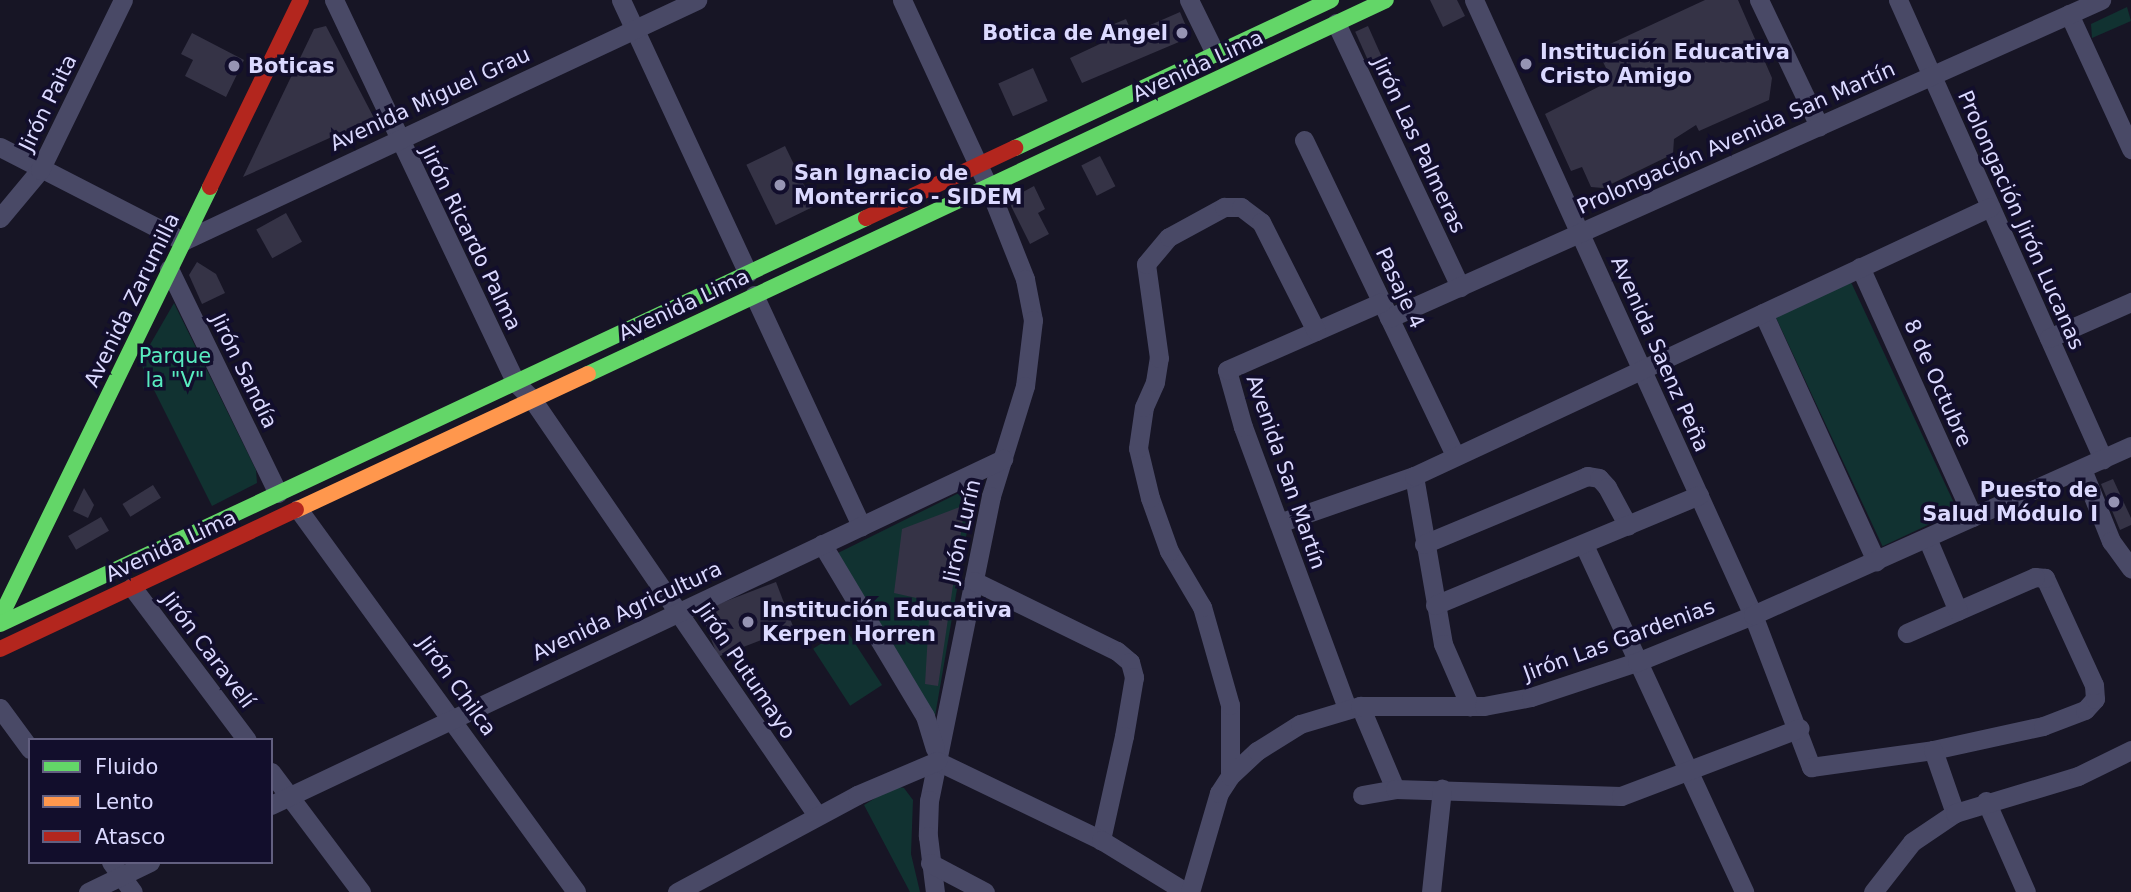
<!DOCTYPE html>
<html>
<head>
<meta charset="utf-8">
<style>
	body { margin:0 }
	#map { position:relative; width:2131px; height:892px; overflow:hidden; background:#171525; font-family:"DejaVu Sans",sans-serif }
	div>[style] { position:absolute }
	.green>* { inset:0; background:#113231; transform-origin:0 0 }
	.building>* { inset:0; background:#353346; transform-origin:0 0 }
	.street>* { height:19px; margin:-9.5px; padding:0 9.5px; transform-origin:9.5px; border-radius:9.5px; background:#494966 }
	.fast>* { height:16px; margin:-8px; padding:0 8px; transform-origin:8px; border-radius:8px; background:#63d668 }
	.slow>* { height:16px; margin:-8px; padding:0 8px; transform-origin:8px; border-radius:8px; background:#ff974d }
	.jam>* { height:16px; margin:-8px; padding:0 8px; transform-origin:8px; border-radius:8px; background:#b3261e }
	.dots>* { width:19px; height:19px; translate:-50% -50%; box-sizing:border-box; border:4px solid #120e2c; border-radius:50% }
	span { translate:-50% -50%; white-space:nowrap; text-align:center; line-height:1.15; -webkit-text-stroke:7px #120e2c; paint-order:stroke }
	.poi-label { font-size:21px; color:#dbd9ff; font-weight:700 }
	.right { translate:-100% -50%; text-align:right }
	.left { translate:0 -50%; text-align:left }
	.street-label { font-size:21px; color:#dbd9ff }
	.park-label { font-size:21px; color:#58ecc0 }
	.legend { position:absolute; left:28px; top:738px; width:245px; height:126px; box-sizing:border-box; background:#120e2c; border:2px solid #625f80; margin:0; padding:9px 12px; list-style:none; font-size:21px; color:#dbd9ff }
	.legend li { display:flex; align-items:center; gap:14px; height:35px }
	.legend b { width:35px; border:2px solid #625f80 }
</style>
</head>
<body>
<div id="map">
	<div class="green">
		<div style="clip-path:polygon(2127px 7px,2131px 21px,2092px 38px,2091px 24px)"></div>
		<div style="left:1850px;top:280px;width:255px;height:83px;rotate:65deg"></div>
		<div style="clip-path:polygon(174px 303px,256px 470px,257px 483px,212px 506px,140px 362px)"></div>
		<div style="clip-path:polygon(975px 485px,934px 722px,838px 553px)"></div>
		<div style="left:845px;top:628px;width:68px;height:38px;rotate:57deg"></div>
		<div style="clip-path:polygon(895px 786px,904px 788px,913px 800px,911px 854px,920px 892px,910px 892px,864px 805px)"></div>
	</div>
	<div class="building">
		<div style="clip-path:polygon(1430px 0,1457px 0,1465px 16px,1443px 27px)"></div>
		<div style="clip-path:polygon(1705px 0,1738px 0,1772px 78px,1769px 100px,1699px 131px,1696px 125px,1674px 139px,1673px 154px,1603px 188px,1591px 187px,1582px 167px,1571px 171px,1545px 114px,1612px 80px,1597px 50px)"></div>
		<div style="clip-path:polygon(1180px 12px,1188px 31px,1186px 39px,1082px 83px,1070px 58px,1119px 35px,1114px 24px,1126px 19px,1132px 33px)"></div>
		<div style="clip-path:polygon(326px 26px,374px 118px,243px 177px,314px 29px)"></div>
		<div style="left:1368px;top:26px;width:34px;height:14px;rotate:66deg"></div>
		<div style="clip-path:polygon(192px 33px,244px 60px,226px 97px,185px 76px,193px 60px,181px 54px)"></div>
		<div style="left:1033px;top:68px;width:36px;height:38px;rotate:66deg"></div>
		<div style="left:785px;top:146px;width:67px;height:43px;rotate:64deg"></div>
		<div style="left:1100px;top:156px;width:34px;height:21px;rotate:63deg"></div>
		<div style="clip-path:polygon(1034px 186px,1045px 209px,1038px 213px,1049px 234px,1030px 244px,1008px 200px)"></div>
		<div style="left:286px;top:213px;width:33px;height:34px;rotate:61deg"></div>
		<div style="clip-path:polygon(197px 262px,216px 274px,225px 293px,202px 304px,189px 275px)"></div>
		<div style="clip-path:polygon(2113px 479px,2131px 518px,2131px 525px,2120px 530px,2101px 484px)"></div>
		<div style="left:153px;top:485px;width:15px;height:36px;rotate:58deg"></div>
		<div style="clip-path:polygon(84px 488px,94px 505px,88px 518px,73px 511px)"></div>
		<div style="clip-path:polygon(965px 505px,938px 686px,925px 684px,930px 601px,894px 593px,902px 529px)"></div>
		<div style="left:101px;top:517px;width:16px;height:38px;rotate:60deg"></div>
		<div style="left:776px;top:582px;width:49px;height:81px;rotate:69deg"></div>
	</div>
	<div class="street">
		<div style="left:334px;top:0;width:423px;rotate:64.6deg"></div>
		<div style="left:515px;top:382px;width:24px;rotate:45deg"></div>
		<div style="left:532px;top:399px;width:504px;rotate:55.59deg"></div>
		<div style="left:621px;top:0;width:301px;rotate:65.1deg"></div>
		<div style="left:902px;top:0;width:207px;rotate:65.2deg"></div>
		<div style="left:989px;top:188px;width:98px;rotate:68.4deg"></div>
		<div style="left:1025px;top:279px;width:42px;rotate:79deg"></div>
		<div style="left:1033px;top:320px;width:66px;rotate:96.9deg"></div>
		<div style="left:1025px;top:386px;width:115px;rotate:107.2deg"></div>
		<div style="left:991px;top:496px;width:310px;rotate:101.5deg"></div>
		<div style="left:929px;top:800px;width:36px;rotate:92deg"></div>
		<div style="left:928px;top:836px;width:56px;rotate:82.9deg"></div>
		<div style="left:1189px;top:0;width:59px;rotate:63.9deg"></div>
		<div style="left:1474px;top:0;width:675px;rotate:65.6deg"></div>
		<div style="left:1753px;top:615px;width:163px;rotate:69.1deg"></div>
		<div style="left:1811px;top:767px;width:123px;rotate:-7.9deg"></div>
		<div style="left:1933px;top:750px;width:113px;rotate:-12.3deg"></div>
		<div style="left:2043px;top:726px;width:45px;rotate:-20.9deg"></div>
		<div style="left:2085px;top:710px;width:15px;rotate:-48deg"></div>
		<div style="left:2095px;top:699px;width:14px;rotate:-94deg"></div>
		<div style="left:2094px;top:685px;width:118px;rotate:-114.6deg"></div>
		<div style="left:2045px;top:578px;width:10px;rotate:-174deg"></div>
		<div style="left:2035px;top:577px;width:140px;rotate:156.4deg"></div>
		<div style="left:1759px;top:0;width:140px;rotate:64.5deg"></div>
		<div style="left:1898px;top:0;width:503px;rotate:65.93deg"></div>
		<div style="left:2069px;top:14px;width:149px;rotate:65.3deg"></div>
		<div style="left:1336px;top:23px;width:292px;rotate:64.8deg"></div>
		<div style="left:1304px;top:140px;width:349px;rotate:64.4deg"></div>
		<div style="left:0;top:147px;width:206px;rotate:27.2deg"></div>
		<div style="left:183px;top:241px;width:568px;rotate:-25.12deg"></div>
		<div style="left:0;top:218px;width:62px;rotate:-50.2deg"></div>
		<div style="left:40px;top:170px;width:189px;rotate:-64deg"></div>
		<div style="left:1860px;top:267px;width:274px;rotate:65.7deg"></div>
		<div style="left:169px;top:269px;width:249px;rotate:64.1deg"></div>
		<div style="left:754px;top:295px;width:255px;rotate:65.1deg"></div>
		<div style="left:1763px;top:313px;width:273px;rotate:65.5deg"></div>
		<div style="left:1389px;top:318px;width:780px;rotate:-24.07deg"></div>
		<div style="left:2049px;top:338px;width:90px;rotate:-23.7deg"></div>
		<div style="left:2082px;top:469px;width:78px;rotate:68.1deg"></div>
		<div style="left:2111px;top:541px;width:34px;rotate:54deg"></div>
		<div style="left:1414px;top:476px;width:170px;rotate:80.2deg"></div>
		<div style="left:1443px;top:644px;width:68px;rotate:66.5deg"></div>
		<div style="left:298px;top:509px;width:473px;rotate:54deg"></div>
		<div style="left:1279px;top:523px;width:143px;rotate:-19.2deg"></div>
		<div style="left:1414px;top:476px;width:636px;rotate:-25.03deg"></div>
		<div style="left:1927px;top:538px;width:79px;rotate:67deg"></div>
		<div style="left:822px;top:544px;width:200px;rotate:59.1deg"></div>
		<div style="left:925px;top:716px;width:34px;rotate:73deg"></div>
		<div style="left:1424px;top:544px;width:177px;rotate:-22.6deg"></div>
		<div style="left:1587px;top:476px;width:12px;rotate:9deg"></div>
		<div style="left:1599px;top:478px;width:12px;rotate:48deg"></div>
		<div style="left:1607px;top:487px;width:44px;rotate:61.7deg"></div>
		<div style="left:1584px;top:545px;width:382px;rotate:65.2deg"></div>
		<div style="left:974px;top:581px;width:159px;rotate:26.1deg"></div>
		<div style="left:1117px;top:651px;width:17px;rotate:40deg"></div>
		<div style="left:1130px;top:662px;width:16px;rotate:75deg"></div>
		<div style="left:1134px;top:677px;width:60px;rotate:99.6deg"></div>
		<div style="left:1124px;top:736px;width:107px;rotate:102.5deg"></div>
		<div style="left:132px;top:587px;width:191px;rotate:53.1deg"></div>
		<div style="left:1435px;top:605px;width:286px;rotate:-22.6deg"></div>
		<div style="left:1360px;top:706px;width:90px;rotate:67.1deg"></div>
		<div style="left:0;top:708px;width:51px;rotate:53.8deg"></div>
		<div style="left:1347px;top:708px;width:300px;rotate:-110.3deg"></div>
		<div style="left:1243px;top:427px;width:59px;rotate:-105.7deg"></div>
		<div style="left:1227px;top:370px;width:169px;rotate:-23.7deg"></div>
		<div style="left:1933px;top:750px;width:67px;rotate:70.8deg"></div>
		<div style="left:937px;top:761px;width:182px;rotate:25.7deg"></div>
		<div style="left:1101px;top:840px;width:100px;rotate:31.5deg"></div>
		<div style="left:271px;top:772px;width:150px;rotate:53.1deg"></div>
		<div style="left:1230px;top:776px;width:71px;rotate:-90deg"></div>
		<div style="left:1230px;top:705px;width:102px;rotate:-105.9deg"></div>
		<div style="left:1202px;top:607px;width:65px;rotate:-120.5deg"></div>
		<div style="left:1169px;top:551px;width:56px;rotate:-109.7deg"></div>
		<div style="left:1150px;top:498px;width:51px;rotate:-103.5deg"></div>
		<div style="left:1138px;top:448px;width:41px;rotate:-81.7deg"></div>
		<div style="left:1144px;top:407px;width:27px;rotate:-66deg"></div>
		<div style="left:1155px;top:382px;width:24px;rotate:-81deg"></div>
		<div style="left:1159px;top:358px;width:95px;rotate:-97.9deg"></div>
		<div style="left:1146px;top:264px;width:35px;rotate:-50deg"></div>
		<div style="left:1169px;top:237px;width:63px;rotate:-28.6deg"></div>
		<div style="left:1224px;top:207px;width:17px"></div>
		<div style="left:1241px;top:207px;width:25px;rotate:37deg"></div>
		<div style="left:1261px;top:222px;width:122px;rotate:63.2deg"></div>
		<div style="left:1362px;top:795px;width:34px;rotate:-10deg"></div>
		<div style="left:1395px;top:789px;width:226px;rotate:1.8deg"></div>
		<div style="left:1621px;top:796px;width:191px;rotate:-20.8deg"></div>
		<div style="left:1986px;top:801px;width:99px;rotate:66.3deg"></div>
		<div style="left:271px;top:805px;width:810px;rotate:-25.3deg"></div>
		<div style="left:111px;top:862px;width:37px;rotate:54deg"></div>
		<div style="left:930px;top:863px;width:62px;rotate:27.8deg"></div>
		<div style="left:88px;top:892px;width:69px;rotate:-25.8deg"></div>
		<div style="left:677px;top:892px;width:204px;rotate:-28.3deg"></div>
		<div style="left:857px;top:795px;width:87px;rotate:-23deg"></div>
		<div style="left:1190px;top:892px;width:103px;rotate:-73.7deg"></div>
		<div style="left:1219px;top:793px;width:20px;rotate:-57deg"></div>
		<div style="left:1230px;top:776px;width:37px;rotate:-43deg"></div>
		<div style="left:1257px;top:751px;width:51px;rotate:-32.1deg"></div>
		<div style="left:1300px;top:724px;width:63px;rotate:-16.7deg"></div>
		<div style="left:1360px;top:706px;width:124px"></div>
		<div style="left:1484px;top:706px;width:48px;rotate:-10.8deg"></div>
		<div style="left:1531px;top:697px;width:112px;rotate:-18.3deg"></div>
		<div style="left:1637px;top:662px;width:125px;rotate:-22.1deg"></div>
		<div style="left:1753px;top:615px;width:414px;rotate:-24.1deg"></div>
		<div style="left:1431px;top:892px;width:104px;rotate:-83.9deg"></div>
		<div style="left:1873px;top:892px;width:63px;rotate:-52deg"></div>
		<div style="left:1912px;top:842px;width:52px;rotate:-34deg"></div>
		<div style="left:1955px;top:813px;width:128px;rotate:-16.7deg"></div>
		<div style="left:2078px;top:776px;width:59px;rotate:-26.1deg"></div>
	</div>
	<div class="fast">
		<div style="left:1015px;top:148px;width:349px;rotate:-25.1deg"></div>
		<div style="left:588px;top:374px;width:881px;rotate:-25.11deg"></div>
		<div style="left:0;top:618px;width:479px;rotate:-64deg"></div>
		<div style="left:0;top:624px;width:956px;rotate:-25.12deg"></div>
	</div>
	<div class="slow">
		<div style="left:296px;top:510px;width:322px;rotate:-25deg"></div>
	</div>
	<div class="jam">
		<div style="left:210px;top:187px;width:208px;rotate:-64.1deg"></div>
		<div style="left:866px;top:218px;width:165px;rotate:-25.2deg"></div>
		<div style="left:0;top:649px;width:327px;rotate:-25.2deg"></div>
	</div>
	<div class="dots">
		<div style="left:1182px;top:33px;background:#9694b3"></div>
		<div style="left:1526px;top:64px;background:#9694b3"></div>
		<div style="left:234px;top:66px;background:#9694b3"></div>
		<div style="left:780px;top:185px;background:#9694b3"></div>
		<div style="left:2114px;top:502px;background:#9694b3"></div>
		<div style="left:748px;top:622px;background:#9694b3"></div>
	</div>
	<div class="poi-label">
		<span class="right" style="left:1168px;top:33px">Botica de Angel</span>
		<span class="left" style="left:1540px;top:64px">Institución Educativa<br>Cristo Amigo</span>
		<span class="left" style="left:248px;top:66px">Boticas</span>
		<span class="left" style="left:794px;top:185px">San Ignacio de<br>Monterrico - SIDEM</span>
		<span class="right" style="left:2098px;top:502px">Puesto de<br>Salud Módulo I</span>
		<span class="left" style="left:762px;top:622px">Institución Educativa<br>Kerpen Horren</span>
	</div>
	<div class="street-label">
		<span style="left:1198px;top:66px;rotate:-25deg">Avenida Lima</span>
		<span style="left:430px;top:99px;rotate:-25deg">Avenida Miguel Grau</span>
		<span style="left:48px;top:103px;rotate:-64deg">Jirón Paita</span>
		<span style="left:1736px;top:138px;rotate:-24deg">Prolongación Avenida San Martín</span>
		<span style="left:1419px;top:145px;rotate:65deg">Jirón Las Palmeras</span>
		<span style="left:2021px;top:220px;rotate:66deg">Prolongación Jirón Lucanas</span>
		<span style="left:471px;top:238px;rotate:64deg">Jirón Ricardo Palma</span>
		<span style="left:1400px;top:288px;rotate:65deg">Pasaje 4</span>
		<span style="left:132px;top:300px;rotate:-64deg">Avenida Zarumilla</span>
		<span style="left:684px;top:305px;rotate:-25deg">Avenida Lima</span>
		<span style="left:1660px;top:354px;rotate:66deg">Avenida Saenz Peña</span>
		<span style="left:244px;top:371px;rotate:64deg">Jirón Sandía</span>
		<span style="left:1938px;top:383px;rotate:66deg">8 de Octubre</span>
		<span style="left:1286px;top:472px;rotate:71deg">Avenida San Martín</span>
		<span style="left:962px;top:531px;rotate:-77deg">Jirón Lurín</span>
		<span style="left:171px;top:546px;rotate:-25deg">Avenida Lima</span>
		<span style="left:627px;top:611px;rotate:-25deg">Avenida Agricultura</span>
		<span style="left:1619px;top:640px;rotate:-20deg">Jirón Las Gardenias</span>
		<span style="left:208px;top:650px;rotate:53deg">Jirón Caravelí</span>
		<span style="left:746px;top:671px;rotate:56deg">Jirón Putumayo</span>
		<span style="left:457px;top:686px;rotate:54deg">Jirón Chilca</span>
	</div>
	<div class="park-label">
		<span style="left:175px;top:368px">Parque<br>la "V"</span>
	</div>
	<ul class="legend">
	<li><b style="height:9px;background:#63d668"></b>Fluido</li>
	<li><b style="height:9px;background:#ff974d"></b>Lento</li>
	<li><b style="height:9px;background:#b3261e"></b>Atasco</li>
	</ul>
</div>
</body>
</html>
